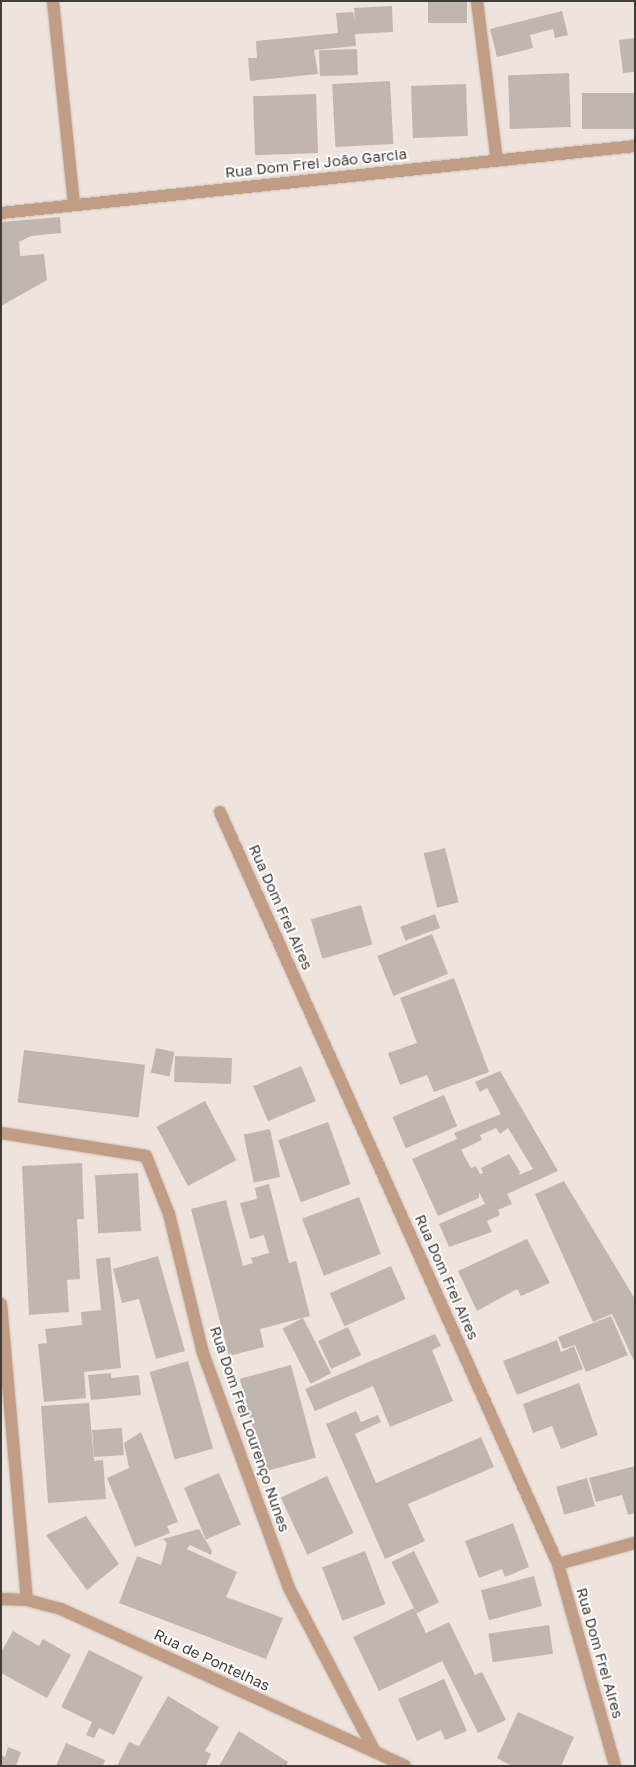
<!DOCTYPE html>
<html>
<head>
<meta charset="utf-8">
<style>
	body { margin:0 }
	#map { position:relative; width:636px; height:1767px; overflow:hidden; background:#efe4dd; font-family:"Golos Text",sans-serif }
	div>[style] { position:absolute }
	.building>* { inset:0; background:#c1b6af; transform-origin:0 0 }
	.roads { filter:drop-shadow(0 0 1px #ccc2bc) drop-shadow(0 0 1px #ccc2bc) }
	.minor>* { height:12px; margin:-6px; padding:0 6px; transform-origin:6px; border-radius:6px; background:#c19d86 }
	span { translate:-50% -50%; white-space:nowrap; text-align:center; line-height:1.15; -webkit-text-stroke:4px #fff; paint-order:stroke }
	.street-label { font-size:15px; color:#403c39 }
	.frame { position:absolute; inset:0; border:2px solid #403c39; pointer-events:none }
</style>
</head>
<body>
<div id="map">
	<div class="building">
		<div style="left:428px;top:1px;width:39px;height:22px"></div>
		<div style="clip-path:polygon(392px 6px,393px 32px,355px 34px,356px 46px,314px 50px,318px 74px,250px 81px,248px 58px,257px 58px,256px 41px,338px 33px,336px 13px,353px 12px,355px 20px,354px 8px)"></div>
		<div style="clip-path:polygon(562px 11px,568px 35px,555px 38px,553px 29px,530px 35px,533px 48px,497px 57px,490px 29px)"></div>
		<div style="clip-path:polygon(635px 38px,635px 72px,623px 73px,619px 40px)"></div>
		<div style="left:357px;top:49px;width:26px;height:38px;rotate:88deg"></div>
		<div style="left:569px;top:73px;width:54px;height:61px;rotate:88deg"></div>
		<div style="left:390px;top:81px;width:63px;height:58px;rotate:87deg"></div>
		<div style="left:466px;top:84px;width:52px;height:55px;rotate:88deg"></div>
		<div style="left:635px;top:93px;width:36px;height:53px;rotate:90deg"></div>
		<div style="left:316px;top:94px;width:59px;height:63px;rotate:88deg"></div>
		<div style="clip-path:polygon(60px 217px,61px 233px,31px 236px,19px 242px,20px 256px,44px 254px,47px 280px,1px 306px,1px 222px)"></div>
		<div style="left:445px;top:848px;width:56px;height:22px;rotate:76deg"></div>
		<div style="left:361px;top:905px;width:41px;height:52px;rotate:74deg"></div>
		<div style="left:435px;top:914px;width:15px;height:37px;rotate:70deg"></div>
		<div style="left:432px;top:934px;width:43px;height:59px;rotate:68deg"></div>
		<div style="clip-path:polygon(454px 978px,489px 1072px,434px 1092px,427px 1075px,400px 1085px,388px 1053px,417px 1043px,400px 998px)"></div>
		<div style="left:156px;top:1048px;width:19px;height:25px;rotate:12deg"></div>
		<div style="left:24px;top:1050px;width:122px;height:53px;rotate:7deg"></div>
		<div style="left:175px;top:1056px;width:57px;height:26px;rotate:2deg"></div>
		<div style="left:301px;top:1066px;width:38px;height:52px;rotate:67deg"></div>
		<div style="clip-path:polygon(evenodd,500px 1071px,558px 1171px,507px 1194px,512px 1204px,498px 1210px,500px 1215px,487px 1221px,492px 1232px,449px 1247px,439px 1224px,485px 1204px,479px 1192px,479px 1198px,438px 1216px,412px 1159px,457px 1139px,454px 1133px,501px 1114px,487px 1088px,480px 1092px,475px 1082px,500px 1071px,496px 1128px,500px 1134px,508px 1128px,533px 1169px,519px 1175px,520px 1172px,509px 1154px,481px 1168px,483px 1173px,480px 1174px,476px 1166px,471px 1168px,461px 1150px,482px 1140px,480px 1135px,496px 1128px)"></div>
		<div style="left:444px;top:1095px;width:34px;height:56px;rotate:67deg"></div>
		<div style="left:205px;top:1101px;width:67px;height:55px;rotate:62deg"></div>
		<div style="left:328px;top:1122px;width:66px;height:53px;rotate:70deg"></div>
		<div style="left:270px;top:1129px;width:49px;height:27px;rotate:78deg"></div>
		<div style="clip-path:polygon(82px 1163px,84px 1219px,77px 1219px,80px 1279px,67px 1280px,69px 1312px,29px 1315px,22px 1166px)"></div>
		<div style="left:138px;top:1173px;width:58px;height:43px;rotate:87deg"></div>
		<div style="clip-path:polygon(564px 1181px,635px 1299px,635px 1363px,612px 1314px,593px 1322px,535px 1194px)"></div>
		<div style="clip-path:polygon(269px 1184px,289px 1263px,296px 1261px,310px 1316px,260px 1329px,264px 1347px,229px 1356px,191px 1209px,226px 1200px,243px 1266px,253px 1263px,251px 1258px,269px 1253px,264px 1235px,250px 1239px,240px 1203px,257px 1199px,255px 1188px)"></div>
		<div style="left:359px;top:1197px;width:61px;height:61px;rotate:69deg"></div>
		<div style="clip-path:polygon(527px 1239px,550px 1283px,521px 1296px,517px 1289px,477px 1311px,458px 1271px)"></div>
		<div style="clip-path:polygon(158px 1256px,185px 1351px,156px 1359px,139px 1299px,122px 1303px,113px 1269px)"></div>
		<div style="clip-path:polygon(110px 1257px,121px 1368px,84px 1372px,86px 1398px,44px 1402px,38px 1344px,47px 1343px,45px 1329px,82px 1325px,81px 1312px,101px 1310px,96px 1259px)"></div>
		<div style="left:391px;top:1266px;width:36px;height:67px;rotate:66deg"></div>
		<div style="clip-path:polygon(611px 1316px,628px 1355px,586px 1372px,575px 1345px,563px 1349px,558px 1337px)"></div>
		<div style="left:303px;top:1318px;width:62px;height:23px;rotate:63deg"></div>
		<div style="left:348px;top:1327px;width:31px;height:33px;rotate:65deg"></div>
		<div style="clip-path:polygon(435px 1334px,441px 1346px,432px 1350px,453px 1401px,390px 1427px,373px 1386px,315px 1411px,305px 1389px)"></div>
		<div style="clip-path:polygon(557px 1340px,561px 1352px,574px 1346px,583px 1369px,517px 1395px,503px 1361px)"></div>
		<div style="left:188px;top:1361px;width:91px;height:40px;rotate:74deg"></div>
		<div style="left:291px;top:1365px;width:96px;height:53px;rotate:75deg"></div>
		<div style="clip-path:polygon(111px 1373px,111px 1378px,139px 1375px,141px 1395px,91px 1400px,88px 1375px)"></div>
		<div style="clip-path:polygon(579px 1383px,598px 1435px,561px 1449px,552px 1426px,533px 1433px,523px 1404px)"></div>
		<div style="clip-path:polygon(89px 1403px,94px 1461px,103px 1460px,106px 1499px,48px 1503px,41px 1406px)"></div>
		<div style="clip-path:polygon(356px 1411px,361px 1422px,378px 1415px,381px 1422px,355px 1434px,376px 1483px,481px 1437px,494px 1467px,408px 1504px,425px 1541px,385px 1559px,326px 1424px)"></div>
		<div style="left:122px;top:1428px;width:27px;height:30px;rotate:86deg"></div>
		<div style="clip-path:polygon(141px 1432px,178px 1522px,167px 1526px,170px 1533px,135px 1547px,107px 1478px,129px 1468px,124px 1443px)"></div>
		<div style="clip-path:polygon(635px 1466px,635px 1513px,628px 1515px,622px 1495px,596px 1502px,589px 1478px)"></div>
		<div style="left:219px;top:1473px;width:56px;height:38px;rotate:67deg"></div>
		<div style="left:327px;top:1476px;width:63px;height:51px;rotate:65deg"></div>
		<div style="left:587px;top:1478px;width:29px;height:32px;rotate:74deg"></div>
		<div style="clip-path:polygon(86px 1516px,119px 1564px,87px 1590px,46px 1535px)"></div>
		<div style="clip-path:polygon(513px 1523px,529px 1567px,505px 1577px,502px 1569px,479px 1578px,465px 1541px)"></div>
		<div style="clip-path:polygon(199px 1529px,212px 1551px,211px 1555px,190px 1545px,187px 1549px,237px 1572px,226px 1597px,283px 1618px,266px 1659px,119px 1603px,137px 1556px,161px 1565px,167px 1543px,163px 1539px)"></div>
		<div style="left:365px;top:1551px;width:57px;height:46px;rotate:69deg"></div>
		<div style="left:414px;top:1551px;width:57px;height:25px;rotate:64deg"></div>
		<div style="left:534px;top:1576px;width:31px;height:55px;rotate:75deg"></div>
		<div style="clip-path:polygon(414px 1608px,426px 1633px,449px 1622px,475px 1675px,482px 1672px,506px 1720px,478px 1733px,442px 1661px,379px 1691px,353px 1637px)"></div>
		<div style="left:549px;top:1625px;width:29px;height:61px;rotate:82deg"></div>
		<div style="clip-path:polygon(13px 1631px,39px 1646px,43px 1639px,71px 1655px,47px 1698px,1px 1673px,1px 1652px)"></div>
		<div style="clip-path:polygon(89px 1650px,143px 1677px,114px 1735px,99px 1728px,94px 1738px,86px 1735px,92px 1722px,61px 1707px)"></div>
		<div style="clip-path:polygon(444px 1679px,467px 1731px,445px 1740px,441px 1730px,417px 1741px,398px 1699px)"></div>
		<div style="clip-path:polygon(168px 1696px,219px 1727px,205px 1751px,211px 1754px,206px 1766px,117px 1766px,129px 1742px,139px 1746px)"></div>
		<div style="clip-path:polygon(518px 1712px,574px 1737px,561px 1766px,512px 1766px,497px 1758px)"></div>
		<div style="clip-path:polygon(239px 1731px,288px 1762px,286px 1766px,219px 1766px)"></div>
		<div style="clip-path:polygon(66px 1743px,105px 1760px,103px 1766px,56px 1766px)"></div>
		<div style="clip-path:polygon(8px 1747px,21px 1752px,16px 1766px,1px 1766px,1px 1755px,5px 1757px)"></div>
	</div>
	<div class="roads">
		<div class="minor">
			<div style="left:53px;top:1px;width:205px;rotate:84.1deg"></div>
			<div style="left:477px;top:1px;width:161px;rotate:82.9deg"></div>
			<div style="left:1px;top:213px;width:638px;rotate:-6.03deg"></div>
			<div style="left:220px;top:812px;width:824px;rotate:65.8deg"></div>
			<div style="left:558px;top:1564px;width:210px;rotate:74.2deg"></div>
			<div style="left:1px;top:1133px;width:147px;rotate:9deg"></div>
			<div style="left:146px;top:1156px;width:62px;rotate:68.4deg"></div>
			<div style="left:169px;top:1214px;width:143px;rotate:76.3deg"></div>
			<div style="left:203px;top:1353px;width:250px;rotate:69.9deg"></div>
			<div style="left:289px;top:1588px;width:185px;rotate:62.3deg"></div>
			<div style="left:1px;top:1304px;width:297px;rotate:85deg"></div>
			<div style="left:558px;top:1564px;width:80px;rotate:-15.3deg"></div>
			<div style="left:1px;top:1599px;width:26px;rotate:2deg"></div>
			<div style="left:27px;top:1600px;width:35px;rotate:15deg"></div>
			<div style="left:61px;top:1609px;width:378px;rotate:24.5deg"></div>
		</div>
	</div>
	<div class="street-label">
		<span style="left:316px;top:163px;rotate:-6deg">Rua Dom Frei João Garcia</span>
		<span style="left:281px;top:907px;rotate:66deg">Rua Dom Frei Aires</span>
		<span style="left:447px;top:1277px;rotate:66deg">Rua Dom Frei Aires</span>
		<span style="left:250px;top:1429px;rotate:71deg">Rua Dom Frei Lourenço Nunes</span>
		<span style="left:600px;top:1653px;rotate:74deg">Rua Dom Frei Aires</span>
		<span style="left:212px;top:1660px;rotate:25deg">Rua de Pontelhas</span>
	</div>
	<div class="frame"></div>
</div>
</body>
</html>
